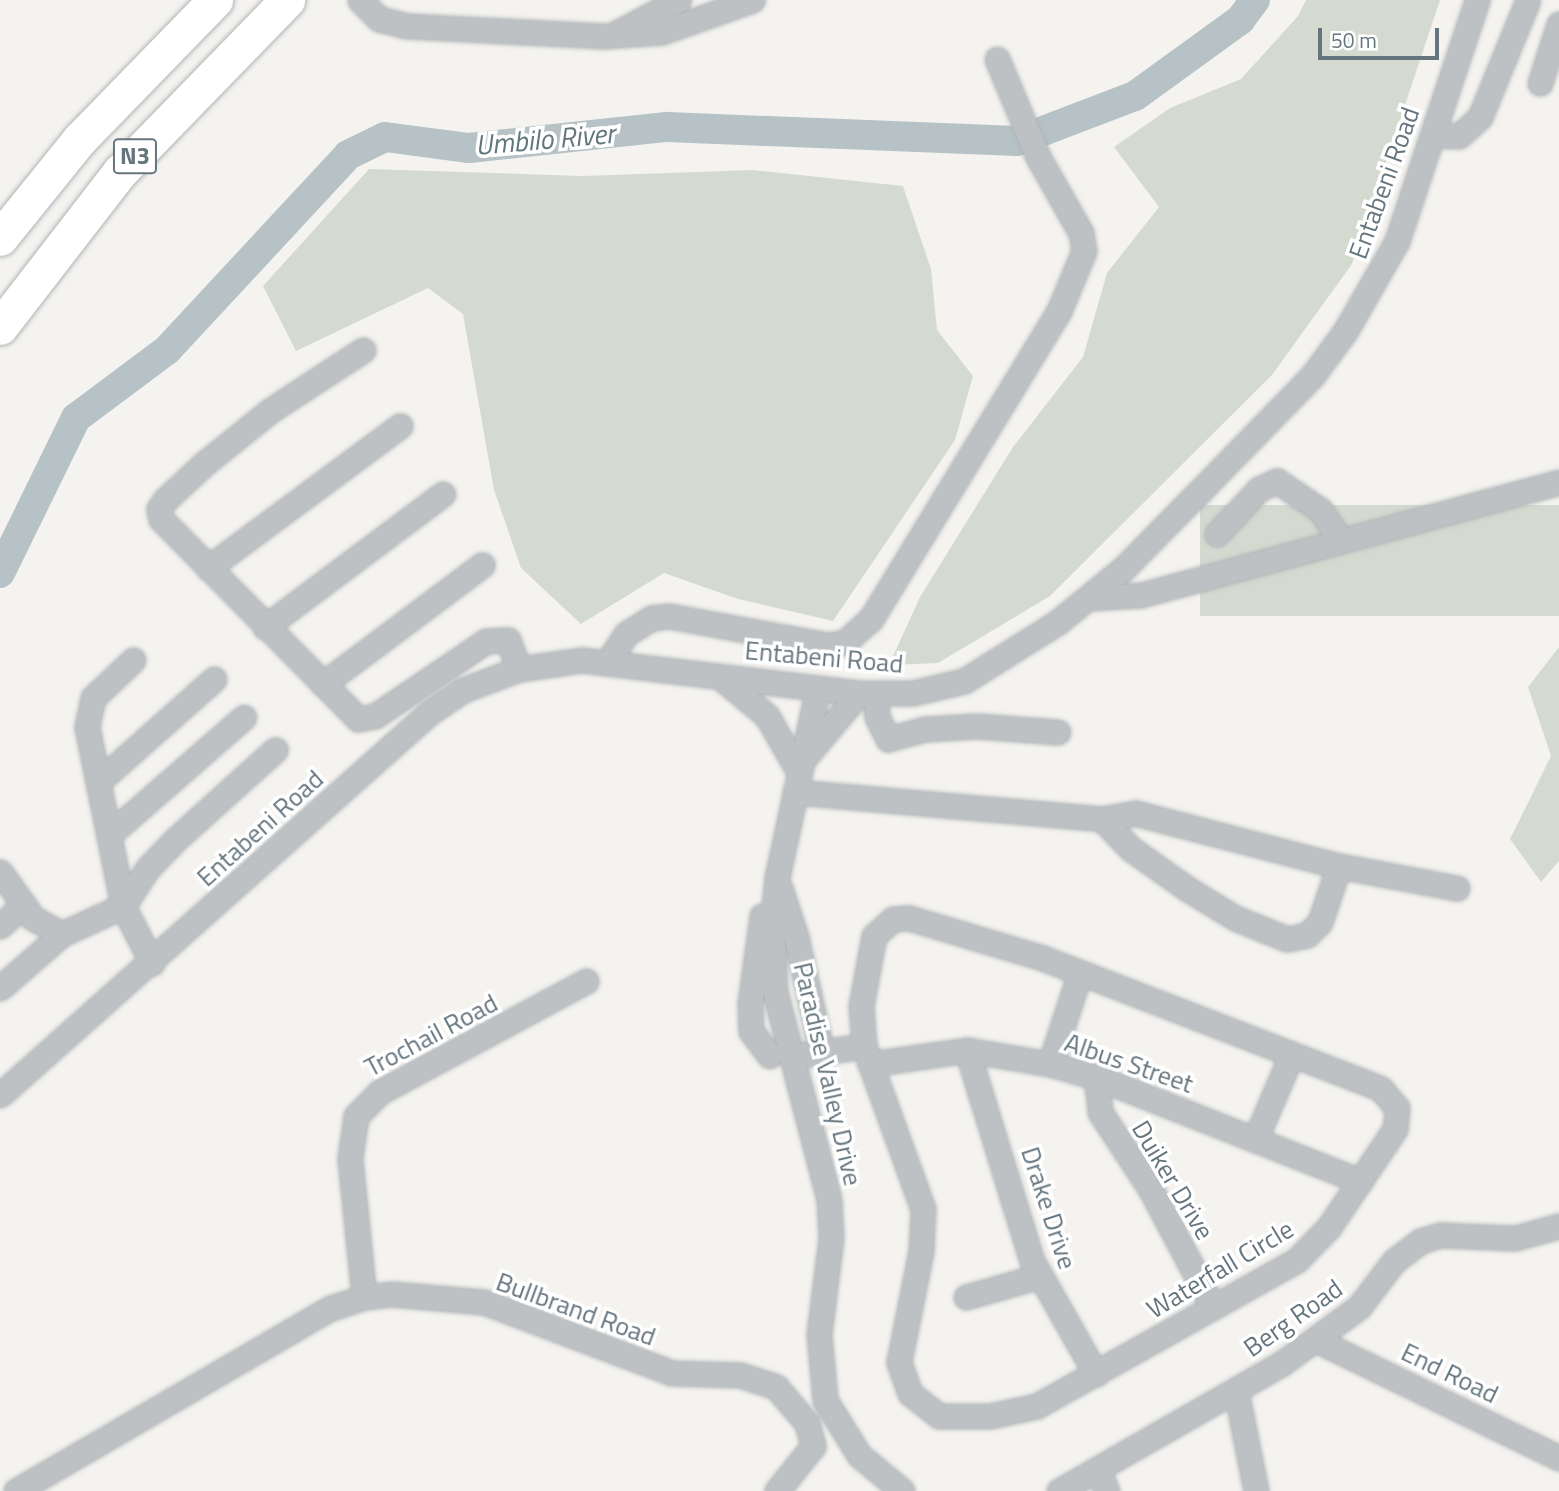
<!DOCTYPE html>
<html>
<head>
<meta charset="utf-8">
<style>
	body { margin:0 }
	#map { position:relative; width:1559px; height:1491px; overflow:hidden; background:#f4f3f0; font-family:"Titillium Web",sans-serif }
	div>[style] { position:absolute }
	.green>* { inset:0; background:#d5dad1; transform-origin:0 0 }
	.river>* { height:30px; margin:-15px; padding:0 15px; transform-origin:15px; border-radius:15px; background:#b6c2c5 }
	.roads { filter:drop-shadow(0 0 2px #b0b4b6) drop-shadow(0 0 2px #b0b4b6) }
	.minor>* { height:23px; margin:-11.5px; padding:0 11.5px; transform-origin:11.5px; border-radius:11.5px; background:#bdc1c4 }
	.highway>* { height:35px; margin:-17.5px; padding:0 17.5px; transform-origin:17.5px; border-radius:17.5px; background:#fff }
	span { translate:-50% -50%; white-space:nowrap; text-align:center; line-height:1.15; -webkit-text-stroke:7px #fff; paint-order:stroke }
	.shield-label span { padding:2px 5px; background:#fff; border:2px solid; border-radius:5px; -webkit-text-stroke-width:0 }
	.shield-label { font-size:24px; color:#65757e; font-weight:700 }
	.street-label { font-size:26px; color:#65757e }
	.water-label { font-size:28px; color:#61777c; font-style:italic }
	.scale { position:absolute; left:1318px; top:28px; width:121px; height:32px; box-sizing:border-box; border:4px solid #65757e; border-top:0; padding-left:9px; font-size:21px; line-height:24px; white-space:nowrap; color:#65757e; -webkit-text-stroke:5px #fff; paint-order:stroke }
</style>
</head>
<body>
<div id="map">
	<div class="green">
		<div style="clip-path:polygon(1306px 0,1440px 0,1352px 264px,1272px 375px,1050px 596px,938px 663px,889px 665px,920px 597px,1013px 447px,1083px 357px,1107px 273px,1159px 207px,1114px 147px,1170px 108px,1241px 79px,1298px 16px)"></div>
		<div style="clip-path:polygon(369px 169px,583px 176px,753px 170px,903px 186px,931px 269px,937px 330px,973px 376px,955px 440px,833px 621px,738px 599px,664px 573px,581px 624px,521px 568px,494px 490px,463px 314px,428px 288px,296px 351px,263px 286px)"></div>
		<div style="left:1559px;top:505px;width:111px;height:359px;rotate:90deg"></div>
		<div style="clip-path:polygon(1559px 647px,1559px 861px,1541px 882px,1510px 839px,1551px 756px,1528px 687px)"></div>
	</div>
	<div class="river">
		<div style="left:0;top:573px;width:173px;rotate:-63.9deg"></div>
		<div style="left:76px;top:418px;width:114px;rotate:-36.8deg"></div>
		<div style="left:167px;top:350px;width:266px;rotate:-47.1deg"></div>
		<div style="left:348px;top:155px;width:41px;rotate:-25.9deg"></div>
		<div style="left:385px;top:137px;width:85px;rotate:7.5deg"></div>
		<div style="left:469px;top:148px;width:199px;rotate:-6.1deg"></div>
		<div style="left:667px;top:127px;width:350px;rotate:2.3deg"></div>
		<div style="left:1017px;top:141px;width:126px;rotate:-20.9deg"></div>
		<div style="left:1135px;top:96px;width:130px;rotate:-35.9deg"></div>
		<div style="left:1240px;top:20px;width:25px;rotate:-53deg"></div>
	</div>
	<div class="roads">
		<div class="minor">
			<div style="left:360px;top:0;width:27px;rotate:45deg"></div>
			<div style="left:379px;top:19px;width:29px;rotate:14deg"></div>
			<div style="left:407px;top:26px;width:197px;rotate:2.9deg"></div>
			<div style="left:604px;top:36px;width:58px;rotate:-3.9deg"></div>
			<div style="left:662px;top:32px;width:96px;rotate:-19.6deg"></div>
			<div style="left:615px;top:34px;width:72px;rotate:-28deg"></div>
			<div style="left:1540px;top:83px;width:62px;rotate:-72.1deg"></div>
			<div style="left:1433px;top:135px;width:26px;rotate:2deg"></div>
			<div style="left:1459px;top:136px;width:28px;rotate:-42deg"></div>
			<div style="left:1480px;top:117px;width:126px;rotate:-67.7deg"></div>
			<div style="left:363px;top:350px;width:110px;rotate:146.9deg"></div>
			<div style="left:271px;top:410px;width:85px;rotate:141.2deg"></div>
			<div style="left:205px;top:463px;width:54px;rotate:137.2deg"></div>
			<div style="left:165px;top:500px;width:11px;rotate:124deg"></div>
			<div style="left:159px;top:509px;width:10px;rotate:79deg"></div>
			<div style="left:161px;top:519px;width:281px;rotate:45.4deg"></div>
			<div style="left:358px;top:719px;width:17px;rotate:-10deg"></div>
			<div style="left:375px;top:716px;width:134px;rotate:-34deg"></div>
			<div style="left:486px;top:641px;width:22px;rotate:-3deg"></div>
			<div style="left:508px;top:640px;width:31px;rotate:69deg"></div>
			<div style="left:1217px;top:534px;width:62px;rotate:-47deg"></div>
			<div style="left:1259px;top:489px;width:20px;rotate:-24deg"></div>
			<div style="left:1277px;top:481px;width:52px;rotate:34deg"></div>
			<div style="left:1320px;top:510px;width:35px;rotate:55deg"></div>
			<div style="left:208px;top:568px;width:239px;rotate:-36.5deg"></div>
			<div style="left:1088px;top:598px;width:53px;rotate:-3.2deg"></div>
			<div style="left:1141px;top:595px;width:433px;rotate:-15.1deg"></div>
			<div style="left:265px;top:627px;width:222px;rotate:-36.8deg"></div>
			<div style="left:133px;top:660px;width:55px;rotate:136.5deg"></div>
			<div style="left:93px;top:698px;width:30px;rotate:102deg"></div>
			<div style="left:87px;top:727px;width:183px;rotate:78.6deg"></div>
			<div style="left:123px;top:906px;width:64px;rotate:63deg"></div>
			<div style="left:608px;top:661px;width:32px;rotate:-56deg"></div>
			<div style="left:626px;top:634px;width:31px;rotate:-32deg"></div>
			<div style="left:652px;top:618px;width:17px;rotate:-7deg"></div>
			<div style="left:669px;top:616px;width:161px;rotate:10.4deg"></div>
			<div style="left:827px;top:645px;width:17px;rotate:-7deg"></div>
			<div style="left:844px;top:643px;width:36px;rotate:-42deg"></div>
			<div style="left:871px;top:619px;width:361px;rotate:-58.6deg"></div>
			<div style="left:1059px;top:311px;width:65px;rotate:-67.4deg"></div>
			<div style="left:1084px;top:251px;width:18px;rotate:-99deg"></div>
			<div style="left:1081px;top:233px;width:87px;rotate:-119.5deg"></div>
			<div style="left:1038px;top:157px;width:106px;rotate:-112.7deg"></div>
			<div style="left:720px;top:677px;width:61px;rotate:39.7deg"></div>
			<div style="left:767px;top:716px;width:64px;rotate:60.3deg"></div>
			<div style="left:323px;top:684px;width:199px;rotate:-36.8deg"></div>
			<div style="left:818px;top:688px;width:194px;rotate:102.2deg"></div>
			<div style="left:777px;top:878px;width:46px;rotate:96.2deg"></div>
			<div style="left:772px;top:924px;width:68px;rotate:87.5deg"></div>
			<div style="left:775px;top:992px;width:215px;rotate:75.4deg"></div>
			<div style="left:829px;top:1200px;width:38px;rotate:87deg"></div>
			<div style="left:831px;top:1238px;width:97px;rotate:97.1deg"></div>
			<div style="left:819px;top:1334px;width:66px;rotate:84.8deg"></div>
			<div style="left:825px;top:1400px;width:65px;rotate:58.3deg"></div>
			<div style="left:859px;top:1455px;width:56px;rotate:39.9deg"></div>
			<div style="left:875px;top:693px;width:24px;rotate:85deg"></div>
			<div style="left:877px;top:717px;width:25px;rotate:63deg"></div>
			<div style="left:888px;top:739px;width:38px;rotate:-15deg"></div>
			<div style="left:925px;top:729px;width:52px;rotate:-3.3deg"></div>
			<div style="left:977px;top:726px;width:81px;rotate:4.2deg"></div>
			<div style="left:805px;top:757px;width:84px;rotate:-49.8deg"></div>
			<div style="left:98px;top:782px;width:155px;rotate:-41.6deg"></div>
			<div style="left:795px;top:792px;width:308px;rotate:5deg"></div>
			<div style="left:1102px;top:819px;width:42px;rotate:46deg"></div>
			<div style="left:1131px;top:849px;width:67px;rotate:35.3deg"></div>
			<div style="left:1186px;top:888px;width:57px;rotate:31.5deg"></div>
			<div style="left:1235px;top:918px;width:56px;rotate:22deg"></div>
			<div style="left:1287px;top:939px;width:20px;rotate:-11deg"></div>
			<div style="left:1307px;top:935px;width:18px;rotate:-45deg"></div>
			<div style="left:1320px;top:922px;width:59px;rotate:-71.3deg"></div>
			<div style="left:1102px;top:819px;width:34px;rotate:-10deg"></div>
			<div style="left:1135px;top:813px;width:211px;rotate:14.6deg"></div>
			<div style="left:1339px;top:866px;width:120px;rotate:10.6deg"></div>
			<div style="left:111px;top:833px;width:176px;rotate:-41.1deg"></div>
			<div style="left:0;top:872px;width:57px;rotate:54.3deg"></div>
			<div style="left:33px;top:918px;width:33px;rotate:29deg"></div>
			<div style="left:780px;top:888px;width:52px;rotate:71.9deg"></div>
			<div style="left:796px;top:937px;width:119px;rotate:77.4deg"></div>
			<div style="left:762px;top:916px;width:89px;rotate:97.8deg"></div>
			<div style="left:750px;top:1004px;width:27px;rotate:88deg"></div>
			<div style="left:751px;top:1031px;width:31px;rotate:53deg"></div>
			<div style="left:909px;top:918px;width:137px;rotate:16.6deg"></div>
			<div style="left:1040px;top:957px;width:350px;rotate:21.1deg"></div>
			<div style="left:1367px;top:1083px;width:15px;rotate:23deg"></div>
			<div style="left:1381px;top:1089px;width:25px;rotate:50deg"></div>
			<div style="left:1397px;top:1108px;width:21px;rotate:95deg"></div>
			<div style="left:1395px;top:1129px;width:118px;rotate:124deg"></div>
			<div style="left:1329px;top:1227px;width:46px;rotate:134.1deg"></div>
			<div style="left:1297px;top:1260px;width:298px;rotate:150.7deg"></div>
			<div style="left:1037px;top:1406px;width:48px;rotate:168deg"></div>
			<div style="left:990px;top:1416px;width:51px;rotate:180deg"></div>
			<div style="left:939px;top:1416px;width:37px;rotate:-142deg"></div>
			<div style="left:910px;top:1393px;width:33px;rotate:-110deg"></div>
			<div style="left:899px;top:1362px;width:113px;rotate:-78.8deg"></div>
			<div style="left:921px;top:1251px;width:42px;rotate:-87.3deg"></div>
			<div style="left:923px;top:1209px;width:173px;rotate:-109.9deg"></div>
			<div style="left:864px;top:1046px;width:40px;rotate:-94.3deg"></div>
			<div style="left:861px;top:1006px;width:71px;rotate:-79.5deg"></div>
			<div style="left:874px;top:936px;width:25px;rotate:-42deg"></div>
			<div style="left:893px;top:919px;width:16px;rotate:-4deg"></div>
			<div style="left:0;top:926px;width:30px;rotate:-42deg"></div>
			<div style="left:0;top:988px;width:82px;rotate:-41.1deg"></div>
			<div style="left:62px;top:934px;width:67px;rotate:-24.7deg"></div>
			<div style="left:123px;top:906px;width:45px;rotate:-56.7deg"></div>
			<div style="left:148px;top:868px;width:39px;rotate:-46deg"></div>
			<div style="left:175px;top:840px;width:135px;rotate:-42deg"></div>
			<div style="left:967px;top:1050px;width:221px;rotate:72.9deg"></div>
			<div style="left:1032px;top:1261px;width:130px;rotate:60.5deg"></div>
			<div style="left:807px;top:1054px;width:58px;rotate:-8deg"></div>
			<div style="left:870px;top:1064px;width:98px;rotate:-8.2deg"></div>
			<div style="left:967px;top:1050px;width:84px;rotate:9.6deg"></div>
			<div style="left:1050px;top:1064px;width:48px;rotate:15.8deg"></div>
			<div style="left:1096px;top:1077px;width:284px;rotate:21.5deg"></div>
			<div style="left:1050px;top:1064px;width:96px;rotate:-71.8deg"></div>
			<div style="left:1096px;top:1077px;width:35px;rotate:83deg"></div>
			<div style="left:1100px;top:1112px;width:93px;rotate:56.8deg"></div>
			<div style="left:1151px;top:1190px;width:132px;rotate:62.1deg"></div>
			<div style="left:0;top:1095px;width:574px;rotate:-41.68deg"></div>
			<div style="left:429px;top:713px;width:41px;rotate:-34.1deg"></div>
			<div style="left:463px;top:690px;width:60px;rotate:-20.6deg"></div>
			<div style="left:519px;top:669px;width:64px;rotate:-8.1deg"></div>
			<div style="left:582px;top:660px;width:279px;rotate:6.8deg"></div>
			<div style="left:859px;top:693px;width:53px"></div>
			<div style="left:912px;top:693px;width:53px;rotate:-13deg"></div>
			<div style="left:964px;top:681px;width:111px;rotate:-32.1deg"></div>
			<div style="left:1058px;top:622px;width:85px;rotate:-39.3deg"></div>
			<div style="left:1124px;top:568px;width:107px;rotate:-45.4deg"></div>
			<div style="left:1199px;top:492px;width:163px;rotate:-45.7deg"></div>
			<div style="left:1313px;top:375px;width:56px;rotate:-53.7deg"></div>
			<div style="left:1346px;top:330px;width:103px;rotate:-60.2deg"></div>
			<div style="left:1397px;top:241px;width:254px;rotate:-71.6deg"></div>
			<div style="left:1255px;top:1140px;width:91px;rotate:-66.8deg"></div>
			<div style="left:364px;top:1297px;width:140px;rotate:-95.8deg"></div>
			<div style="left:350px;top:1158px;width:42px;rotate:-81.9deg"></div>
			<div style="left:356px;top:1116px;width:34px;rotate:-45deg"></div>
			<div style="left:380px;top:1092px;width:234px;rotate:-28.3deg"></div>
			<div style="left:966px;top:1297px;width:77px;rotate:-15.8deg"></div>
			<div style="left:1316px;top:1340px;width:270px;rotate:25.9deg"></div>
			<div style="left:1236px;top:1390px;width:103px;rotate:78.8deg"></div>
			<div style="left:1098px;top:1470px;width:23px;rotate:67deg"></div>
			<div style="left:16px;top:1491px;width:364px;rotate:-30.2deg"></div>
			<div style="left:331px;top:1308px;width:35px;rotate:-18deg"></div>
			<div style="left:364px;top:1297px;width:28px;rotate:-6deg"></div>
			<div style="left:392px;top:1294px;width:92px;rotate:5deg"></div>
			<div style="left:484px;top:1302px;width:201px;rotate:20.7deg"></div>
			<div style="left:672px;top:1373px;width:68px;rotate:1.7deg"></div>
			<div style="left:740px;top:1375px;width:38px;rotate:18deg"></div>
			<div style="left:776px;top:1387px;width:48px;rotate:49.3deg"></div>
			<div style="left:807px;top:1423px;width:24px;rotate:75deg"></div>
			<div style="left:813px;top:1446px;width:58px;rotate:128.7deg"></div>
			<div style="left:1059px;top:1491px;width:256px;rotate:-29.8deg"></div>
			<div style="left:1281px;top:1364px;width:97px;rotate:-36.2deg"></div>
			<div style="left:1359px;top:1307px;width:58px;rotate:-52.7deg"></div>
			<div style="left:1394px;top:1261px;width:34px;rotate:-37deg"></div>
			<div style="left:1421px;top:1241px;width:20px;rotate:-18deg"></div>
			<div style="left:1440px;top:1235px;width:75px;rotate:2.3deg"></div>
			<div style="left:1515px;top:1238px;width:46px;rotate:-15.3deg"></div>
		</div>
		<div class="highway">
			<div style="left:0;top:238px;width:127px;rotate:-51.1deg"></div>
			<div style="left:80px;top:139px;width:194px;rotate:-45.8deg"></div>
			<div style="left:0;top:327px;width:196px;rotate:-52.3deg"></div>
			<div style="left:120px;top:172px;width:240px;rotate:-45.8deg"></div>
		</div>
	</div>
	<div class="shield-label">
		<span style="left:135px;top:156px">N3</span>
	</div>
	<div class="street-label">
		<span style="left:1384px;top:183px;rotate:-70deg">Entabeni Road</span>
		<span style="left:824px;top:657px;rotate:5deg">Entabeni Road</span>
		<span style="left:260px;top:828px;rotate:-42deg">Entabeni Road</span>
		<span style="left:431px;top:1035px;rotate:-28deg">Trochail Road</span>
		<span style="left:1129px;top:1063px;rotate:19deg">Albus Street</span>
		<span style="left:828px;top:1074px;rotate:77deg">Paradise Valley Drive</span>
		<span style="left:1173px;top:1180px;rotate:59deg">Duiker Drive</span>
		<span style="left:1049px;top:1208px;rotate:72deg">Drake Drive</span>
		<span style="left:1220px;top:1269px;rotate:-31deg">Waterfall Circle</span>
		<span style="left:576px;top:1309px;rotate:20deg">Bullbrand Road</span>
		<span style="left:1293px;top:1318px;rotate:-35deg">Berg Road</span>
		<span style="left:1450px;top:1373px;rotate:26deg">End Road</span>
	</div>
	<div class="water-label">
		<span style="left:545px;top:139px;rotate:-5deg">Umbilo River</span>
	</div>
	<div class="scale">50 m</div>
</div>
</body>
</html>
